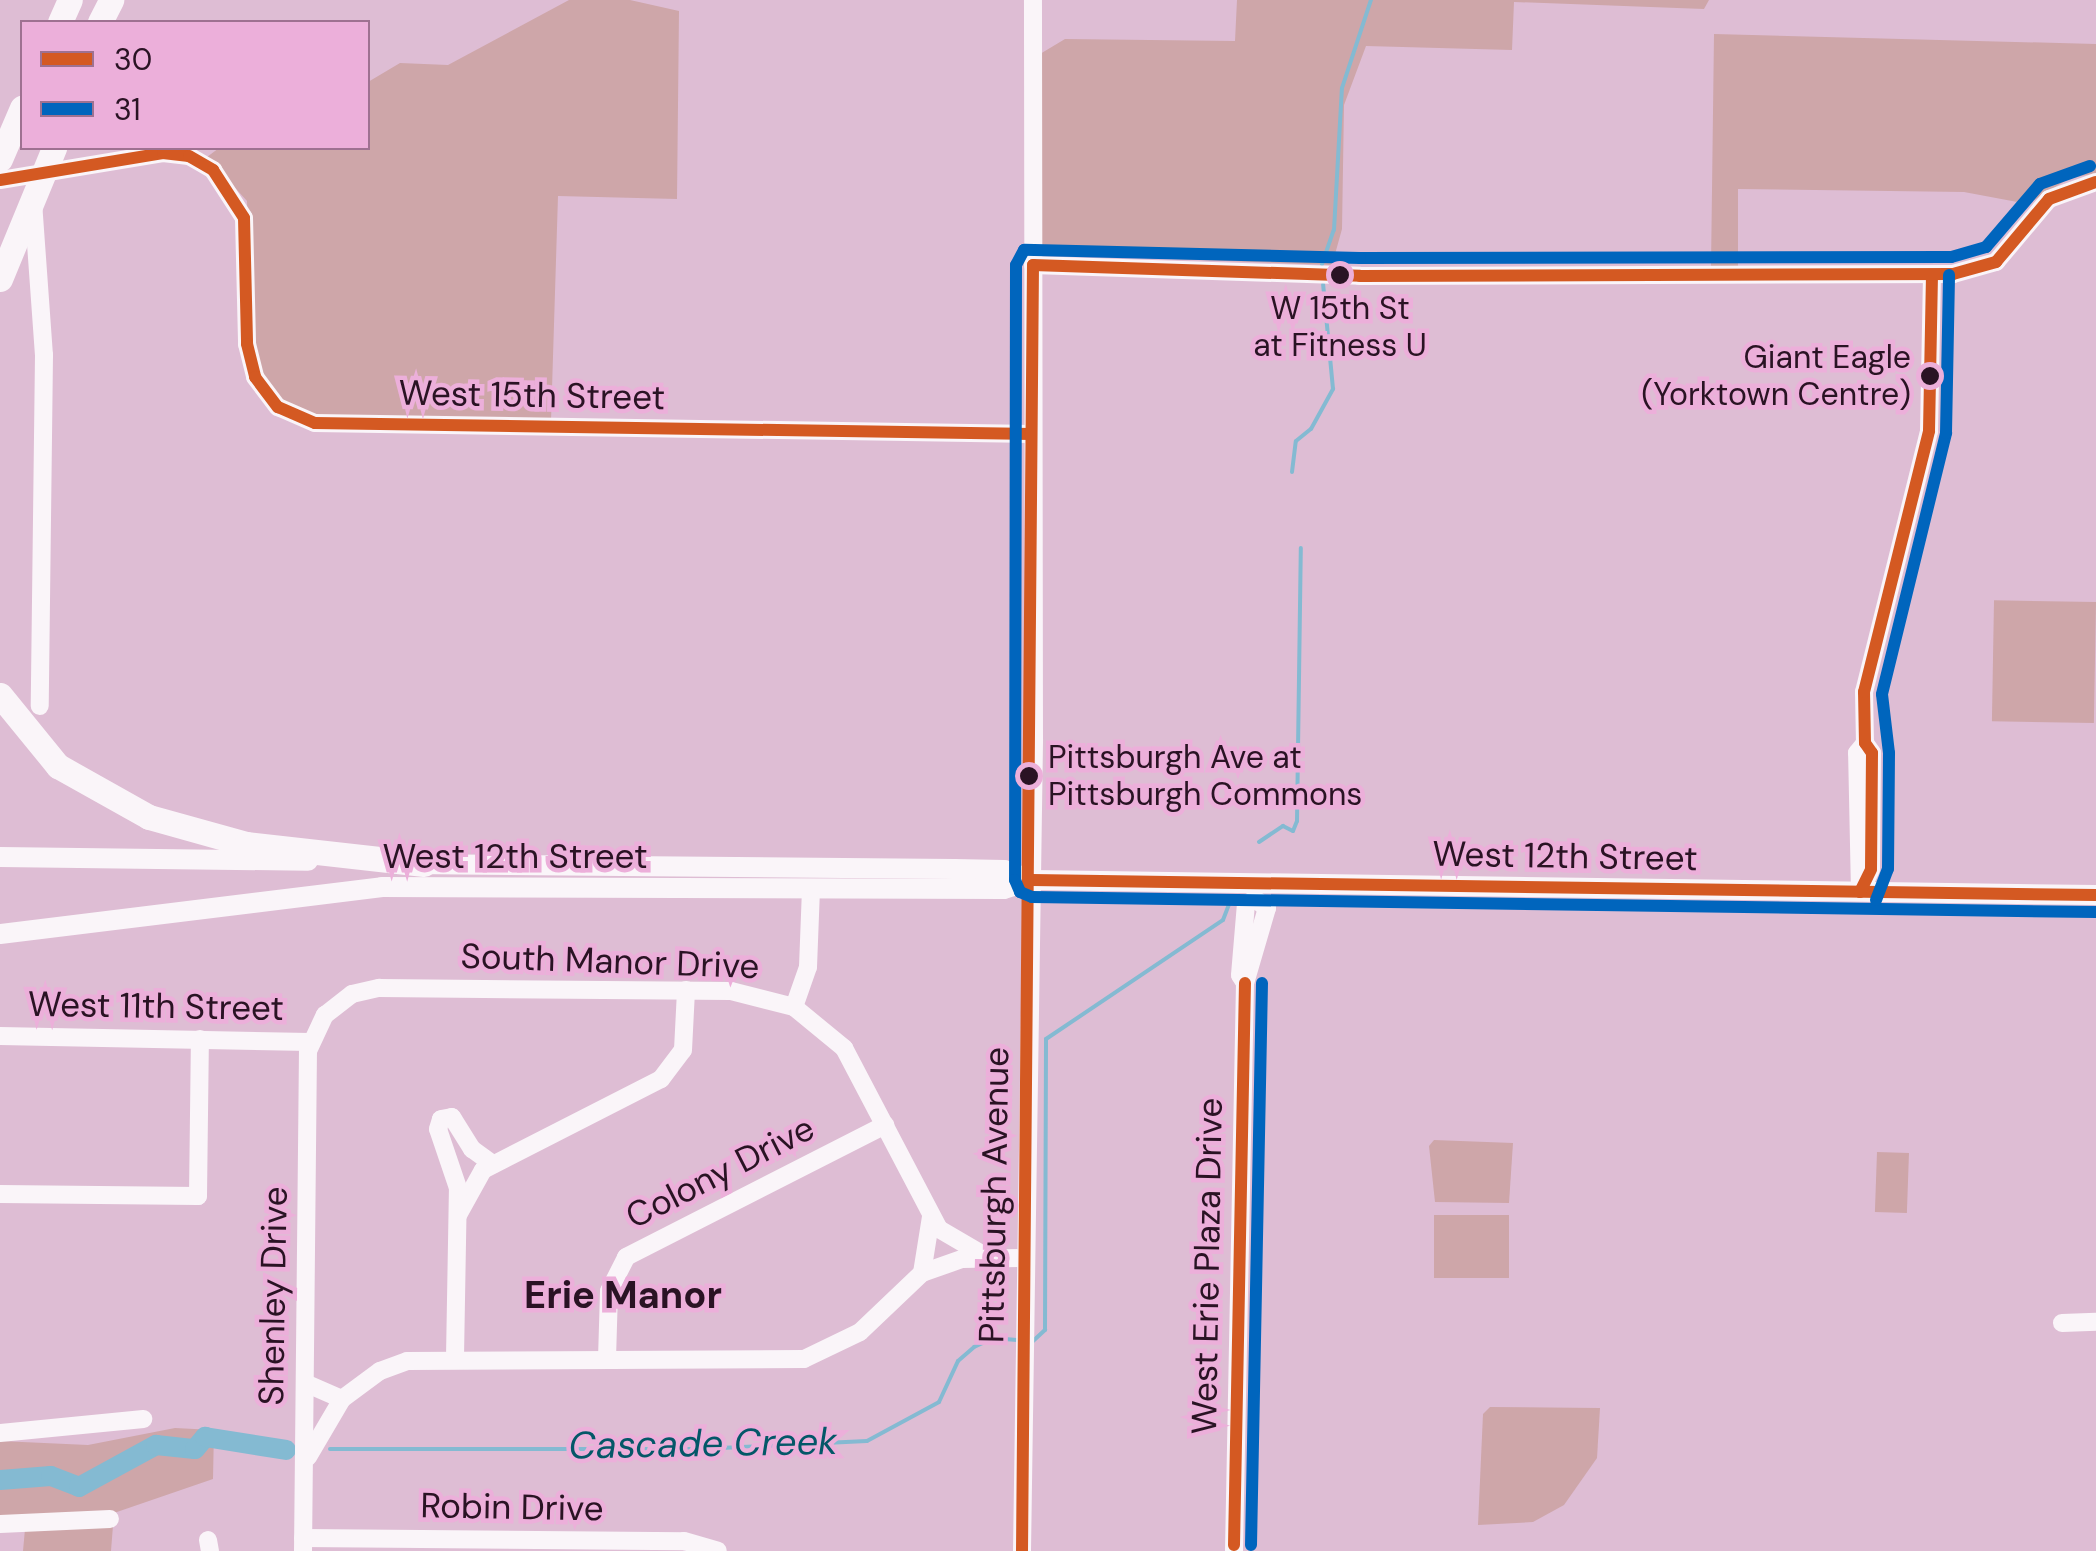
<!DOCTYPE html>
<html>
<head>
<meta charset="utf-8">
<style>
	body { margin:0 }
	#map { position:relative; width:2096px; height:1551px; overflow:hidden; background:#debdd4; font-family:"DM Sans",sans-serif }
	div>[style] { position:absolute }
	.green>* { inset:0; background:#cea6a9; transform-origin:0 0 }
	.stream>* { height:4px; margin:-2px; padding:0 2px; transform-origin:2px; border-radius:2px; background:#84bad2 }
	.river>* { height:20px; margin:-10px; padding:0 10px; transform-origin:10px; border-radius:10px; background:#84bad2 }
	.minor>* { height:18px; margin:-9px; padding:0 9px; transform-origin:9px; border-radius:9px; background:#faf5f9 }
	.major>* { height:20px; margin:-10px; padding:0 10px; transform-origin:10px; border-radius:10px; background:#faf5f9 }
	.highway>* { height:25px; margin:-12.5px; padding:0 12.5px; transform-origin:12.5px; border-radius:12.5px; background:#faf5f9 }
	.bus-1>* { height:12px; margin:-6px; padding:0 6px; transform-origin:6px; border-radius:6px; background:#d45922 }
	.bus-2>* { height:12px; margin:-6px; padding:0 6px; transform-origin:6px; border-radius:6px; background:#0065bd }
	.dots>* { width:28px; height:28px; translate:-50% -50%; box-sizing:border-box; border:5px solid #ecafda; border-radius:50% }
	span { translate:-50% -50%; white-space:nowrap; text-align:center; line-height:1.15; -webkit-text-stroke:9px #ecafda; paint-order:stroke }
	.bus-label { font-size:32px; color:#2a1324 }
	.right { translate:-100% -50%; text-align:right }
	.left { translate:0 -50%; text-align:left }
	.street-label { font-size:35px; color:#2a1324 }
	.neighbourhood-label { font-size:38px; color:#2a1324; font-weight:700 }
	.water-label { font-size:38px; color:#045768; font-style:italic }
	.legend { position:absolute; left:20px; top:20px; width:350px; height:130px; box-sizing:border-box; background:#ecafda; border:2px solid #9e7191; margin:0; padding:12px 18px; list-style:none; font-size:30px; color:#2a1324 }
	.legend li { display:flex; align-items:center; gap:20px; height:50px }
	.legend b { width:50px; border:2px solid #9e7191 }
</style>
</head>
<body>
<div id="map">
	<div class="green">
		<div style="clip-path:polygon(569px 0,630px 0,679px 11px,677px 199px,558px 196px,551px 421px,307px 415px,275px 395px,262px 377px,251px 327px,247px 201px,207px 157px,219px 148px,368px 148px,368px 82px,400px 63px,448px 65px)"></div>
		<div style="clip-path:polygon(1237px 0,1709px 0,1704px 9px,1514px 2px,1512px 50px,1366px 46px,1344px 105px,1342px 229px,1332px 265px,1036px 254px,1040px 54px,1065px 39px,1235px 41px)"></div>
		<div style="clip-path:polygon(1714px 34px,2096px 44px,2096px 173px,2068px 179px,2028px 204px,1964px 192px,1738px 189px,1738px 267px,1711px 267px)"></div>
		<div style="left:2096px;top:602px;width:121px;height:102px;rotate:91deg"></div>
		<div style="clip-path:polygon(1434px 1140px,1513px 1143px,1509px 1203px,1435px 1202px,1429px 1146px)"></div>
		<div style="left:1877px;top:1152px;width:32px;height:60px;rotate:2deg"></div>
		<div style="left:1434px;top:1215px;width:75px;height:63px"></div>
		<div style="clip-path:polygon(1490px 1407px,1600px 1408px,1597px 1458px,1564px 1505px,1533px 1522px,1478px 1525px,1483px 1414px)"></div>
		<div style="clip-path:polygon(175px 1428px,214px 1430px,213px 1479px,114px 1513px,111px 1551px,23px 1551px,25px 1529px,0 1518px,0 1441px,88px 1445px)"></div>
	</div>
	<div class="stream">
		<div style="left:1322px;top:264px;width:36px;rotate:-71deg"></div>
		<div style="left:1334px;top:230px;width:142px;rotate:-86.8deg"></div>
		<div style="left:1342px;top:88px;width:93px;rotate:-71.8deg"></div>
		<div style="left:1292px;top:472px;width:31px;rotate:-83deg"></div>
		<div style="left:1296px;top:441px;width:19px;rotate:-39deg"></div>
		<div style="left:1311px;top:429px;width:46px;rotate:-61.2deg"></div>
		<div style="left:1333px;top:389px;width:105px;rotate:-95.4deg"></div>
		<div style="left:1259px;top:842px;width:29px;rotate:-34deg"></div>
		<div style="left:1283px;top:826px;width:11px;rotate:27deg"></div>
		<div style="left:1293px;top:831px;width:11px;rotate:-68deg"></div>
		<div style="left:1297px;top:821px;width:273px;rotate:-89.2deg"></div>
		<div style="left:1032px;top:1342px;width:18px;rotate:-43deg"></div>
		<div style="left:1045px;top:1330px;width:291px;rotate:-89.8deg"></div>
		<div style="left:1046px;top:1039px;width:213px;rotate:-33.9deg"></div>
		<div style="left:1223px;top:920px;width:17px;rotate:-69deg"></div>
		<div style="left:330px;top:1449px;width:368px"></div>
		<div style="left:698px;top:1449px;width:169px;rotate:-2.7deg"></div>
		<div style="left:867px;top:1441px;width:82px;rotate:-28.4deg"></div>
		<div style="left:939px;top:1402px;width:45px;rotate:-65.1deg"></div>
		<div style="left:958px;top:1361px;width:21px;rotate:-41deg"></div>
		<div style="left:974px;top:1347px;width:21px;rotate:-25deg"></div>
		<div style="left:993px;top:1338px;width:24px;rotate:5deg"></div>
	</div>
	<div class="river">
		<div style="left:0;top:1480px;width:51px;rotate:-4.5deg"></div>
		<div style="left:51px;top:1476px;width:30px;rotate:21deg"></div>
		<div style="left:79px;top:1487px;width:88px;rotate:-28.6deg"></div>
		<div style="left:156px;top:1445px;width:39px;rotate:6deg"></div>
		<div style="left:195px;top:1449px;width:16px;rotate:-50deg"></div>
		<div style="left:205px;top:1437px;width:82px;rotate:9.1deg"></div>
	</div>
	<div class="minor">
		<div style="left:0;top:180px;width:165px;rotate:-9.4deg"></div>
		<div style="left:163px;top:153px;width:26px;rotate:7deg"></div>
		<div style="left:189px;top:156px;width:28px;rotate:30deg"></div>
		<div style="left:213px;top:170px;width:57px;rotate:57.1deg"></div>
		<div style="left:244px;top:218px;width:126px;rotate:88.6deg"></div>
		<div style="left:247px;top:344px;width:34px;rotate:76deg"></div>
		<div style="left:255px;top:377px;width:38px;rotate:53deg"></div>
		<div style="left:278px;top:407px;width:40px;rotate:23.4deg"></div>
		<div style="left:315px;top:423px;width:716px;rotate:0.88deg"></div>
		<div style="left:33px;top:202px;width:153px;rotate:85.9deg"></div>
		<div style="left:44px;top:355px;width:351px;rotate:90.7deg"></div>
		<div style="left:1033px;top:265px;width:327px;rotate:1.9deg"></div>
		<div style="left:1360px;top:276px;width:593px;rotate:-0.19deg"></div>
		<div style="left:1953px;top:274px;width:45px;rotate:-15.6deg"></div>
		<div style="left:1996px;top:262px;width:82px;rotate:-49.9deg"></div>
		<div style="left:2049px;top:199px;width:50px;rotate:-19.9deg"></div>
		<div style="left:1860px;top:892px;width:25px;rotate:-64deg"></div>
		<div style="left:1871px;top:869px;width:116px;rotate:-89.5deg"></div>
		<div style="left:1872px;top:753px;width:12px;rotate:-125deg"></div>
		<div style="left:1865px;top:743px;width:51px;rotate:-91.1deg"></div>
		<div style="left:1864px;top:692px;width:269px;rotate:-76deg"></div>
		<div style="left:1929px;top:431px;width:156px;rotate:-88.9deg"></div>
		<div style="left:1860px;top:892px;width:139px;rotate:-91.2deg"></div>
		<div style="left:1857px;top:753px;width:13px;rotate:-51deg"></div>
		<div style="left:794px;top:1007px;width:42px;rotate:-70.7deg"></div>
		<div style="left:808px;top:967px;width:79px;rotate:-87.8deg"></div>
		<div style="left:0;top:1036px;width:310px;rotate:1.1deg"></div>
		<div style="left:0;top:1194px;width:198px;rotate:0.6deg"></div>
		<div style="left:198px;top:1196px;width:157px;rotate:-89.3deg"></div>
		<div style="left:458px;top:1215px;width:51px;rotate:-60.9deg"></div>
		<div style="left:483px;top:1170px;width:200px;rotate:-27.1deg"></div>
		<div style="left:661px;top:1079px;width:36px;rotate:-53deg"></div>
		<div style="left:683px;top:1050px;width:60px;rotate:-87.1deg"></div>
		<div style="left:922px;top:1273px;width:57px;rotate:-80.9deg"></div>
		<div style="left:2062px;top:1323px;width:34px;rotate:-2deg"></div>
		<div style="left:455px;top:1357px;width:169px;rotate:-89deg"></div>
		<div style="left:458px;top:1188px;width:62px;rotate:-108.7deg"></div>
		<div style="left:438px;top:1129px;width:10px;rotate:-73deg"></div>
		<div style="left:441px;top:1119px;width:11px;rotate:-10deg"></div>
		<div style="left:452px;top:1117px;width:38px;rotate:58deg"></div>
		<div style="left:472px;top:1149px;width:26px;rotate:36deg"></div>
		<div style="left:607px;top:1359px;width:68px;rotate:-88.3deg"></div>
		<div style="left:609px;top:1291px;width:38px;rotate:-63deg"></div>
		<div style="left:626px;top:1257px;width:291px;rotate:-27deg"></div>
		<div style="left:305px;top:1383px;width:40px;rotate:23.4deg"></div>
		<div style="left:0;top:1433px;width:144px;rotate:-5.6deg"></div>
		<div style="left:308px;top:1457px;width:67px;rotate:-59.6deg"></div>
		<div style="left:342px;top:1399px;width:47px;rotate:-36.4deg"></div>
		<div style="left:380px;top:1371px;width:29px;rotate:-20deg"></div>
		<div style="left:407px;top:1361px;width:397px;rotate:-0.3deg"></div>
		<div style="left:804px;top:1359px;width:62px;rotate:-25.7deg"></div>
		<div style="left:860px;top:1332px;width:86px;rotate:-43.6deg"></div>
		<div style="left:922px;top:1273px;width:42px;rotate:-19.3deg"></div>
		<div style="left:962px;top:1259px;width:63px;rotate:-0.9deg"></div>
		<div style="left:0;top:1524px;width:110px;rotate:-2.6deg"></div>
		<div style="left:303px;top:1538px;width:381px;rotate:0.5deg"></div>
		<div style="left:684px;top:1541px;width:35px;rotate:16deg"></div>
		<div style="left:208px;top:1540px;width:11px;rotate:80deg"></div>
		<div style="left:303px;top:1551px;width:500px;rotate:-89.43deg"></div>
		<div style="left:308px;top:1051px;width:40px;rotate:-65deg"></div>
		<div style="left:325px;top:1015px;width:34px;rotate:-38deg"></div>
		<div style="left:352px;top:994px;width:28px;rotate:-13deg"></div>
		<div style="left:379px;top:988px;width:352px;rotate:0.5deg"></div>
		<div style="left:731px;top:991px;width:65px;rotate:14.3deg"></div>
		<div style="left:794px;top:1007px;width:65px;rotate:39.4deg"></div>
		<div style="left:844px;top:1048px;width:204px;rotate:62.3deg"></div>
		<div style="left:939px;top:1229px;width:56px;rotate:30.3deg"></div>
		<div style="left:1022px;top:1551px;width:812px;rotate:-89.15deg"></div>
		<div style="left:1034px;top:739px;width:739px;rotate:-90.08deg"></div>
		<div style="left:1234px;top:1551px;width:568px;rotate:-88.89deg"></div>
		<div style="left:1245px;top:983px;width:9px;rotate:-122deg"></div>
		<div style="left:1240px;top:975px;width:71px;rotate:-85.2deg"></div>
		<div style="left:1246px;top:904px;width:10px;rotate:-29deg"></div>
		<div style="left:1255px;top:899px;width:15px;rotate:37deg"></div>
		<div style="left:1267px;top:908px;width:78px;rotate:106.3deg"></div>
	</div>
	<div class="major">
		<div style="left:0;top:857px;width:308px;rotate:0.7deg"></div>
		<div style="left:412px;top:864px;width:542px;rotate:0.53deg"></div>
		<div style="left:954px;top:869px;width:50px;rotate:1.1deg"></div>
		<div style="left:1004px;top:870px;width:30px;rotate:20deg"></div>
		<div style="left:1032px;top:880px;width:1064px;rotate:0.81deg"></div>
		<div style="left:0;top:934px;width:385px;rotate:-7deg"></div>
		<div style="left:382px;top:887px;width:622px;rotate:0.18deg"></div>
		<div style="left:1004px;top:889px;width:29px;rotate:-18deg"></div>
	</div>
	<div class="highway">
		<div style="left:60px;top:22px;width:24px;rotate:-66deg"></div>
		<div style="left:100px;top:22px;width:25px;rotate:-63deg"></div>
		<div style="left:0;top:159px;width:56px;rotate:-66.7deg"></div>
		<div style="left:0;top:279px;width:142px;rotate:-67.6deg"></div>
		<div style="left:0;top:695px;width:92px;rotate:50.8deg"></div>
		<div style="left:58px;top:766px;width:104px;rotate:29.3deg"></div>
		<div style="left:149px;top:817px;width:101px;rotate:15.6deg"></div>
		<div style="left:246px;top:844px;width:179px;rotate:6.4deg"></div>
	</div>
	<div class="bus-1">
		<div style="left:0;top:180px;width:165px;rotate:-9.4deg"></div>
		<div style="left:163px;top:153px;width:26px;rotate:7deg"></div>
		<div style="left:189px;top:156px;width:28px;rotate:30deg"></div>
		<div style="left:213px;top:170px;width:57px;rotate:57.1deg"></div>
		<div style="left:244px;top:218px;width:126px;rotate:88.6deg"></div>
		<div style="left:247px;top:344px;width:34px;rotate:76deg"></div>
		<div style="left:255px;top:377px;width:38px;rotate:53deg"></div>
		<div style="left:278px;top:407px;width:40px;rotate:23.4deg"></div>
		<div style="left:315px;top:423px;width:716px;rotate:0.88deg"></div>
		<div style="left:1032px;top:880px;width:1064px;rotate:0.81deg"></div>
		<div style="left:1860px;top:892px;width:25px;rotate:-64deg"></div>
		<div style="left:1871px;top:869px;width:116px;rotate:-89.5deg"></div>
		<div style="left:1872px;top:753px;width:12px;rotate:-125deg"></div>
		<div style="left:1865px;top:743px;width:51px;rotate:-91.1deg"></div>
		<div style="left:1864px;top:692px;width:269px;rotate:-76deg"></div>
		<div style="left:1929px;top:431px;width:156px;rotate:-88.9deg"></div>
		<div style="left:1234px;top:1545px;width:562px;rotate:-88.88deg"></div>
		<div style="left:1022px;top:1551px;width:1286px;rotate:-89.51deg"></div>
		<div style="left:1033px;top:265px;width:327px;rotate:1.9deg"></div>
		<div style="left:1360px;top:276px;width:593px;rotate:-0.19deg"></div>
		<div style="left:1953px;top:274px;width:45px;rotate:-15.6deg"></div>
		<div style="left:1996px;top:262px;width:82px;rotate:-49.9deg"></div>
		<div style="left:2049px;top:199px;width:50px;rotate:-19.9deg"></div>
	</div>
	<div class="bus-2">
		<div style="left:2090px;top:166px;width:53px;rotate:160.2deg"></div>
		<div style="left:2040px;top:184px;width:83px;rotate:130.6deg"></div>
		<div style="left:1986px;top:247px;width:36px;rotate:164deg"></div>
		<div style="left:1951px;top:257px;width:591px;rotate:179.9deg"></div>
		<div style="left:1360px;top:258px;width:336px;rotate:-178.6deg"></div>
		<div style="left:1024px;top:250px;width:17px;rotate:118deg"></div>
		<div style="left:1016px;top:265px;width:615px;rotate:90.09deg"></div>
		<div style="left:1015px;top:880px;width:13px;rotate:67deg"></div>
		<div style="left:1020px;top:892px;width:13px;rotate:23deg"></div>
		<div style="left:1032px;top:897px;width:1064px;rotate:0.81deg"></div>
		<div style="left:1876px;top:900px;width:33px;rotate:-69deg"></div>
		<div style="left:1888px;top:869px;width:116px;rotate:-89.5deg"></div>
		<div style="left:1889px;top:753px;width:59px;rotate:-96.8deg"></div>
		<div style="left:1882px;top:694px;width:269px;rotate:-76.2deg"></div>
		<div style="left:1946px;top:433px;width:158px;rotate:-88.9deg"></div>
		<div style="left:1251px;top:1545px;width:562px;rotate:-88.88deg"></div>
	</div>
	<div class="dots">
		<div style="left:1340px;top:275px;background:#2a1324"></div>
		<div style="left:1930px;top:376px;background:#2a1324"></div>
		<div style="left:1029px;top:776px;background:#2a1324"></div>
	</div>
	<div class="bus-label">
		<span style="left:1340px;top:327px">W 15th St<br>at Fitness U</span>
		<span class="right" style="left:1911px;top:376px">Giant Eagle<br>(Yorktown Centre)</span>
		<span class="left" style="left:1048px;top:776px">Pittsburgh Ave at<br>Pittsburgh Commons</span>
	</div>
	<div class="street-label">
		<span style="left:532px;top:395px;rotate:1deg">West 15th Street</span>
		<span style="left:515px;top:856px">West 12th Street</span>
		<span style="left:1565px;top:856px;rotate:1deg">West 12th Street</span>
		<span style="left:610px;top:961px;rotate:2deg">South Manor Drive</span>
		<span style="left:156px;top:1006px;rotate:1deg">West 11th Street</span>
		<span style="left:720px;top:1172px;rotate:-27deg">Colony Drive</span>
		<span style="left:994px;top:1195px;rotate:-89deg">Pittsburgh Avenue</span>
		<span style="left:1207px;top:1266px;rotate:-89deg">West Erie Plaza Drive</span>
		<span style="left:273px;top:1296px;rotate:-89deg">Shenley Drive</span>
		<span style="left:512px;top:1507px;rotate:1deg">Robin Drive</span>
	</div>
	<div class="neighbourhood-label">
		<span style="left:623px;top:1296px">Erie Manor</span>
	</div>
	<div class="water-label">
		<span style="left:703px;top:1444px;rotate:-1deg">Cascade Creek</span>
	</div>
	<ul class="legend">
	<li><b style="height:12px;background:#d45922"></b>30</li>
	<li><b style="height:12px;background:#0065bd"></b>31</li>
	</ul>
</div>
</body>
</html>
